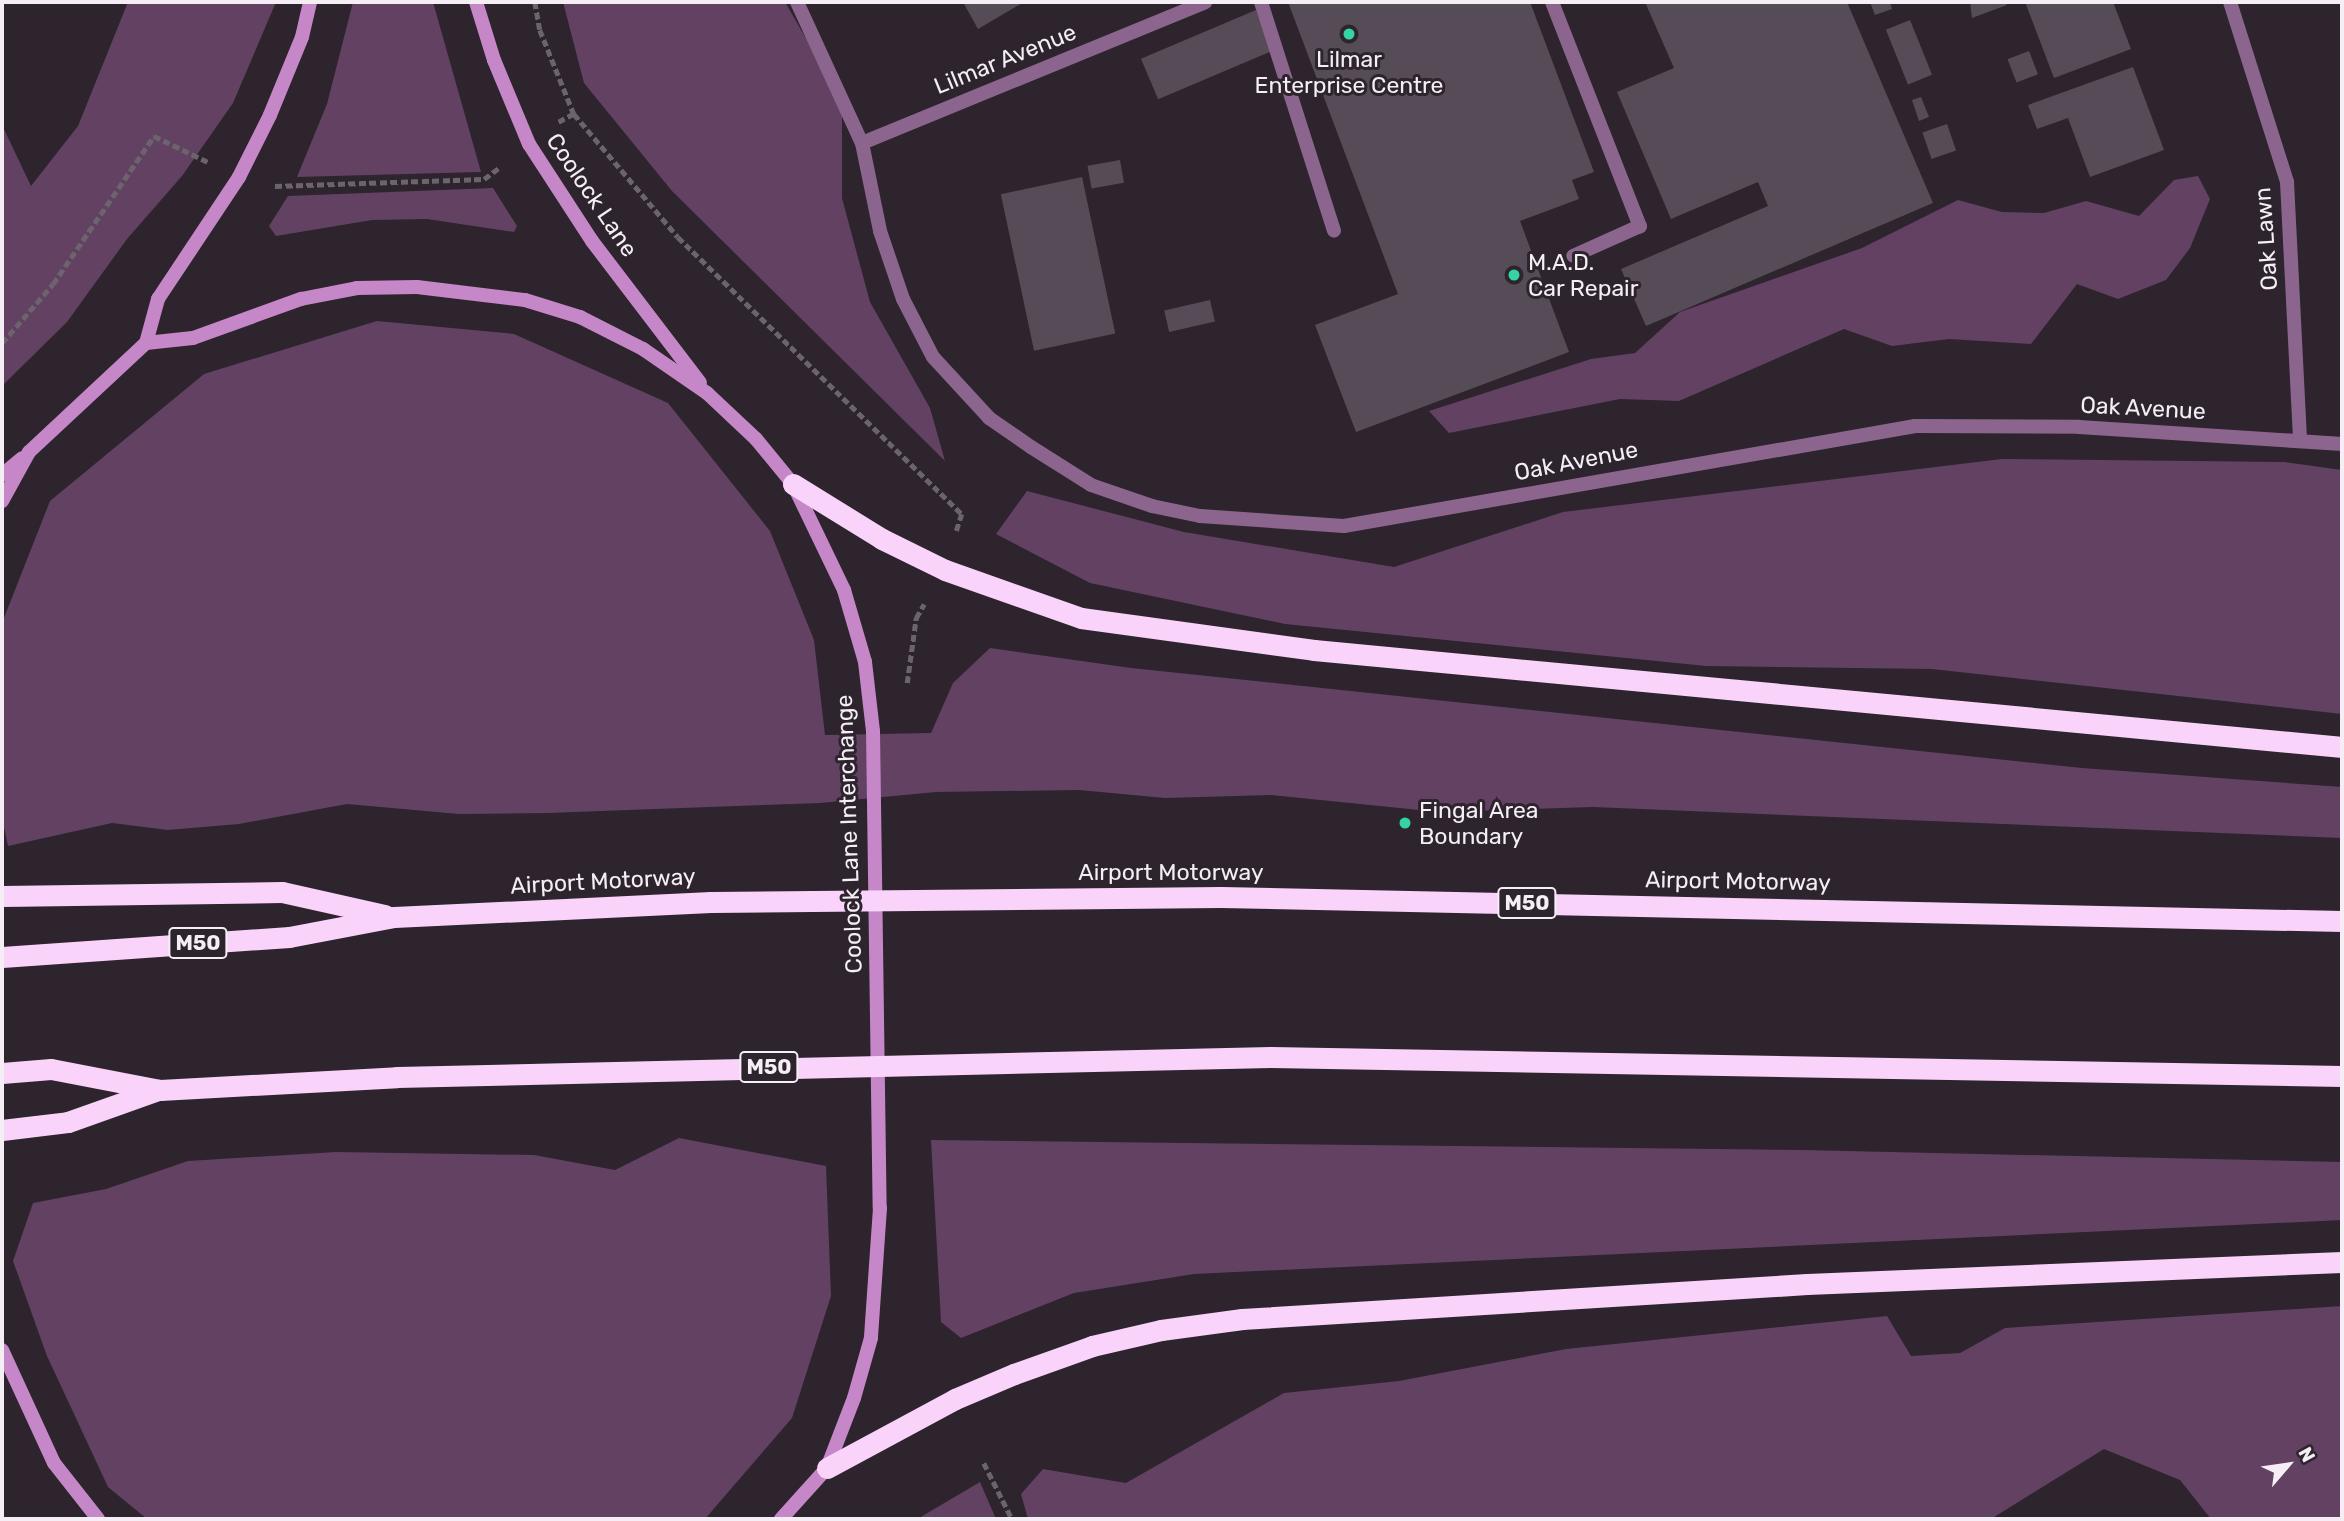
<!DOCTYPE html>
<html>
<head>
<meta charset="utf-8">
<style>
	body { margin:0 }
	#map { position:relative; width:2344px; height:1521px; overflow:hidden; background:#2d242d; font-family:Rubik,sans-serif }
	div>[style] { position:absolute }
	.green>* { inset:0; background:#624163 }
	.building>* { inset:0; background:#564c57; transform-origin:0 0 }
	.path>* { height:4.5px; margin-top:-2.25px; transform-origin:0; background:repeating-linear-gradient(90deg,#6c646c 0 7px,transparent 0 10.5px) }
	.service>* { height:14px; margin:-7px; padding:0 7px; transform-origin:7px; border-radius:7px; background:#8c658e }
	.minor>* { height:14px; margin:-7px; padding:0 7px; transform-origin:7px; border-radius:7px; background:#8c658e }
	.secondary>* { height:14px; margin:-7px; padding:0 7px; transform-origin:7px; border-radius:7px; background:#c687c8 }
	.motorway>* { height:21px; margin:-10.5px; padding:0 10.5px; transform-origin:10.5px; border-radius:10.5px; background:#fad3fb }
	.dots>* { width:19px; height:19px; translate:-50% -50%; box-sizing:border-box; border:4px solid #2d242d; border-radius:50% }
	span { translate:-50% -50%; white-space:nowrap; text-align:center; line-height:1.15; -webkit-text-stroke:6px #2d242d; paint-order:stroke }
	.shield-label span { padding:2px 5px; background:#2d242d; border:2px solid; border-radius:5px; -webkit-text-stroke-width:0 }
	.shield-label { font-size:21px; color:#f5eef5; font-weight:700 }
	.street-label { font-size:23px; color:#f5eef5 }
	.poi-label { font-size:23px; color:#f5eef5 }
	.left { translate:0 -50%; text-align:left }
	.frame { position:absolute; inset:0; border:4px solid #f5eef5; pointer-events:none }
	.north { position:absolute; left:2253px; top:1430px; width:70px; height:70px; -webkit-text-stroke:5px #2d242d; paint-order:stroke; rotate:61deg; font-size:19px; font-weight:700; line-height:28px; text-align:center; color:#f5eef5 }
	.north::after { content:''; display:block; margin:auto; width:24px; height:32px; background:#f5eef5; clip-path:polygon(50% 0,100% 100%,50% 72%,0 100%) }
</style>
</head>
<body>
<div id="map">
	<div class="green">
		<div style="clip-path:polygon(128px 2px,276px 2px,233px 103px,182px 176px,127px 239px,67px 322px,2px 386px,2px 125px,31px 186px,78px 126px)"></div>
		<div style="clip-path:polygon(353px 2px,433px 2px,481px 172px,297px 177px,327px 104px)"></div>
		<div style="clip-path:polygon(563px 2px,785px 2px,842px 101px,842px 198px,870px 302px,930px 408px,945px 461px,672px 191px,584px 83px)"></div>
		<div style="clip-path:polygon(2198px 176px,2210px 199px,2190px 248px,2166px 280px,2118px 299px,2077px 284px,2031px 344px,1949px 339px,1892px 346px,1844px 329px,1679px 401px,1620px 399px,1449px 433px,1429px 411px,1591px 359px,1635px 353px,1680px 312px,1862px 248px,1958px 200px,2002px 212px,2044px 213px,2086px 201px,2139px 216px,2174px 180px)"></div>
		<div style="clip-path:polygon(493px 188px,517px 226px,514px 232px,427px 219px,372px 220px,276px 236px,269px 226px,288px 196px)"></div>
		<div style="clip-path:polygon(377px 321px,514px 334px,668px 403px,770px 531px,814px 640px,825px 735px,931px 733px,953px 683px,990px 648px,1131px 668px,2082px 768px,2342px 787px,2342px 838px,1593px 807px,1439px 812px,1271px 795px,1165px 798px,1079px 790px,936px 792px,820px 803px,547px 813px,459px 814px,347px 804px,239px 824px,168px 830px,112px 823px,8px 846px,2px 818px,2px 623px,50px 501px,204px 374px)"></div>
		<div style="clip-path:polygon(2002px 459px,2284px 462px,2342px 470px,2342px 714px,1932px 669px,1706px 666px,1285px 624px,1090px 583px,996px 534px,1027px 491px,1184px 532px,1394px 567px,1563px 512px)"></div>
		<div style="clip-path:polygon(679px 1138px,826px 1166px,831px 1296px,792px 1418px,705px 1519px,147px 1519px,108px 1487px,47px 1356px,13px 1261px,33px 1203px,106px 1189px,188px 1161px,336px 1152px,534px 1155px,615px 1170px)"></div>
		<div style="clip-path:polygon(931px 1140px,1802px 1150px,2342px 1162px,2342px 1220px,1194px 1274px,1074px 1293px,961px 1338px,941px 1322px)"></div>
		<div style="clip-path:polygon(2342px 1306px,2342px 1519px,2211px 1519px,2180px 1480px,2104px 1449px,1991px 1519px,1028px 1519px,1021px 1494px,1043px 1469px,1126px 1483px,1284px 1393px,1399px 1381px,1566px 1349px,1887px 1316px,1911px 1356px,1960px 1353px,2005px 1328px)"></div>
		<div style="clip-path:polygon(980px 1482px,996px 1519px,917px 1519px,919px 1518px)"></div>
	</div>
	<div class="building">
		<div style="clip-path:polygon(963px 2px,1024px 2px,978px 29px)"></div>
		<div style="clip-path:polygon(1288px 2px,1530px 2px,1594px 172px,1572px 180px,1579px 199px,1520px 221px,1569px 352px,1356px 432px,1315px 325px,1398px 294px)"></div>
		<div style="clip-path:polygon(1645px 2px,1847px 2px,1933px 203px,1646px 326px,1621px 269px,1768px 206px,1758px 182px,1671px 219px,1617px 92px,1674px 68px)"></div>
		<div style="clip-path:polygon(1870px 2px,1890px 2px,1892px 9px,1875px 15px)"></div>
		<div style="clip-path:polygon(1970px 2px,2005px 2px,2007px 5px,1972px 18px)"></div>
		<div style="clip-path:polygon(2025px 2px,2113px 2px,2131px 49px,2054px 78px)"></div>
		<div style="left:1256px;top:10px;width:44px;height:125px;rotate:67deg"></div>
		<div style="left:1910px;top:20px;width:59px;height:26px;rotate:68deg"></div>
		<div style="left:2029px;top:51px;width:25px;height:23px;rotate:69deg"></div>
		<div style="clip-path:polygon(2133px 67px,2164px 150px,2090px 177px,2068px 118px,2037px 129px,2028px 105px)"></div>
		<div style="clip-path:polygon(1921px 97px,1929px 117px,1919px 121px,1912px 100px)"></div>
		<div style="left:1947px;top:124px;width:28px;height:26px;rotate:71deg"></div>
		<div style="left:1120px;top:160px;width:23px;height:33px;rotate:80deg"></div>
		<div style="left:1082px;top:177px;width:160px;height:83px;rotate:78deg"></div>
		<div style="left:1210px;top:300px;width:22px;height:47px;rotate:77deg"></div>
	</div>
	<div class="path">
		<div style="left:535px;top:2px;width:28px;rotate:80deg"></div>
		<div style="left:540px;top:30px;width:91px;rotate:68deg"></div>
		<div style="left:574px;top:114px;width:19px;rotate:152deg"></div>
		<div style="left:574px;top:114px;width:161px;rotate:49.8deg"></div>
		<div style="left:678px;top:237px;width:397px;rotate:44.3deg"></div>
		<div style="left:962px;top:514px;width:20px;rotate:108deg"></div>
		<div style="left:275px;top:186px;width:209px;rotate:-1.9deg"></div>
		<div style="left:484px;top:179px;width:20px;rotate:-37deg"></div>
		<div style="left:2px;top:343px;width:78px;rotate:-49.2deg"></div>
		<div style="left:53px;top:284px;width:179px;rotate:-55.7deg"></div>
		<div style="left:154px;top:136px;width:60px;rotate:25.7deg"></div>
		<div style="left:907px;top:683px;width:66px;rotate:-82.1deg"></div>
		<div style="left:916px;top:618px;width:16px;rotate:-60deg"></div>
		<div style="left:984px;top:1463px;width:63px;rotate:63.4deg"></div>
	</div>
	<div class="service">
		<div style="left:1261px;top:2px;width:240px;rotate:72.3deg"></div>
		<div style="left:1552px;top:2px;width:241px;rotate:68.6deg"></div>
		<div style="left:1640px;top:226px;width:73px;rotate:155.9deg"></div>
	</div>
	<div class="minor">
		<div style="left:797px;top:2px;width:155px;rotate:65.3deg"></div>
		<div style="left:862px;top:143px;width:90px;rotate:78.4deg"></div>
		<div style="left:880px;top:231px;width:72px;rotate:71.3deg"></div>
		<div style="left:903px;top:299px;width:65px;rotate:62.7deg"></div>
		<div style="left:933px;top:357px;width:83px;rotate:47.4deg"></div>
		<div style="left:989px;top:418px;width:51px;rotate:34.6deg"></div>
		<div style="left:1031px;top:447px;width:71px;rotate:32.3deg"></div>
		<div style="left:1091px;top:485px;width:65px;rotate:19deg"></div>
		<div style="left:1152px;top:506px;width:49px;rotate:11.8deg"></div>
		<div style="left:1200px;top:516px;width:144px;rotate:4deg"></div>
		<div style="left:1344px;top:526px;width:580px;rotate:-9.93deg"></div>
		<div style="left:1915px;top:426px;width:164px;rotate:0.3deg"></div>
		<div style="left:2079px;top:427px;width:264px;rotate:3.7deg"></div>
		<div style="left:2230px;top:2px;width:189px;rotate:72.4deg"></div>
		<div style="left:2287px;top:182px;width:258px;rotate:87.1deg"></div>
		<div style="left:862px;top:143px;width:371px;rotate:-22.3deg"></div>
	</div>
	<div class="secondary">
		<div style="left:476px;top:2px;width:61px;rotate:72.8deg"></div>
		<div style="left:494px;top:60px;width:91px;rotate:67.4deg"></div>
		<div style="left:529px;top:144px;width:116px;rotate:57deg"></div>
		<div style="left:592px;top:241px;width:178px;rotate:52.7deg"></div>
		<div style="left:146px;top:343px;width:46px;rotate:-74.7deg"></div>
		<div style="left:158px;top:299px;width:146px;rotate:-56.4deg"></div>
		<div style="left:239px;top:177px;width:69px;rotate:-63.4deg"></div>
		<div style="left:270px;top:115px;width:84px;rotate:-67.7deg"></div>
		<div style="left:302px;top:37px;width:36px;rotate:-77deg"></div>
		<div style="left:2px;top:475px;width:26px;rotate:-40deg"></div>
		<div style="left:2px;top:501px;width:56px;rotate:-61.1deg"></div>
		<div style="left:29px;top:452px;width:160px;rotate:-43deg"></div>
		<div style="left:146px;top:343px;width:47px;rotate:-6.1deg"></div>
		<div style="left:193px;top:338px;width:115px;rotate:-19.9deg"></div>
		<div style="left:301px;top:299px;width:57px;rotate:-11.1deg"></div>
		<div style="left:357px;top:288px;width:60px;rotate:-1deg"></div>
		<div style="left:417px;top:287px;width:109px;rotate:6.9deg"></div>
		<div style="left:525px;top:300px;width:58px;rotate:17.2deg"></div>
		<div style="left:580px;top:317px;width:71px;rotate:26.9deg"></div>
		<div style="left:643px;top:349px;width:78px;rotate:34.5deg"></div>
		<div style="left:707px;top:393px;width:67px;rotate:43.2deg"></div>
		<div style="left:756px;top:439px;width:58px;rotate:50.6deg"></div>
		<div style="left:793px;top:484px;width:118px;rotate:64.3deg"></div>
		<div style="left:844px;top:590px;width:75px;rotate:73.7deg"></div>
		<div style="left:865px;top:662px;width:69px;rotate:83.4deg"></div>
		<div style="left:873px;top:731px;width:477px;rotate:89.2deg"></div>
		<div style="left:880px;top:1208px;width:130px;rotate:94deg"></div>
		<div style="left:871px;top:1338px;width:62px;rotate:105.8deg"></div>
		<div style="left:854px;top:1398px;width:75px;rotate:111.1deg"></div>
		<div style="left:827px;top:1468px;width:69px;rotate:132deg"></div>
		<div style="left:2px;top:1350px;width:124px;rotate:65.3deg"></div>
		<div style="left:54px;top:1463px;width:71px;rotate:51.8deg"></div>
	</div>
	<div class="motorway">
		<div style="left:793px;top:484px;width:105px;rotate:31.7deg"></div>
		<div style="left:882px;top:539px;width:70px;rotate:26.2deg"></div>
		<div style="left:945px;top:570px;width:144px;rotate:19.4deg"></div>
		<div style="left:1081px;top:618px;width:235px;rotate:7.8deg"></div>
		<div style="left:1314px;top:650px;width:1033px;rotate:5.39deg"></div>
		<div style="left:2px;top:896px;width:280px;rotate:-0.8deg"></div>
		<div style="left:282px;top:892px;width:106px;rotate:12.6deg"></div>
		<div style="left:2px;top:957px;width:288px;rotate:-4deg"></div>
		<div style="left:289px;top:937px;width:107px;rotate:-10.8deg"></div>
		<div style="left:394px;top:917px;width:317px;rotate:-2.7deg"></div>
		<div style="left:711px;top:902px;width:510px;rotate:-0.56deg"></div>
		<div style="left:1221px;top:897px;width:1121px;rotate:1.23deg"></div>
		<div style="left:2px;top:1073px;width:49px;rotate:-4.7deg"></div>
		<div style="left:51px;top:1069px;width:111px;rotate:10.9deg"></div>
		<div style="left:160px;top:1090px;width:237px;rotate:-3.1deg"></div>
		<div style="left:397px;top:1077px;width:874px;rotate:-1.31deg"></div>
		<div style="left:1271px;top:1057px;width:1071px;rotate:1.02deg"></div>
		<div style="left:2px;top:1130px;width:66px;rotate:-6.9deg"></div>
		<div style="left:68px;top:1122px;width:96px;rotate:-19.6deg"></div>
		<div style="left:827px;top:1468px;width:145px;rotate:-28.3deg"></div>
		<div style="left:955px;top:1399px;width:64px;rotate:-23deg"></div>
		<div style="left:1014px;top:1374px;width:83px;rotate:-19.7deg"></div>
		<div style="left:1092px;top:1346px;width:71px;rotate:-13.1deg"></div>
		<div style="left:1161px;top:1330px;width:82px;rotate:-7.7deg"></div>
		<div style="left:1242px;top:1319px;width:566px;rotate:-3.54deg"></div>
		<div style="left:1807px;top:1284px;width:535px;rotate:-2.35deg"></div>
	</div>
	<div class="dots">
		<div style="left:1349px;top:34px;background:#35d4a7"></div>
		<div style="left:1514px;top:275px;background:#35d4a7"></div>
		<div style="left:1405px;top:823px;background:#35d4a7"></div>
	</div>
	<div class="shield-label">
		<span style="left:1527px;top:903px">M50</span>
		<span style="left:198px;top:943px">M50</span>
		<span style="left:769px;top:1067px">M50</span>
	</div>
	<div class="street-label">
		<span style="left:1005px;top:59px;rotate:-22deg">Lilmar Avenue</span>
		<span style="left:592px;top:195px;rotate:56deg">Coolock Lane</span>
		<span style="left:2266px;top:239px;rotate:-94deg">Oak Lawn</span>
		<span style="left:2143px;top:408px;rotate:3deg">Oak Avenue</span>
		<span style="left:1576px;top:461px;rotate:-11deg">Oak Avenue</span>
		<span style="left:849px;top:834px;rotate:-92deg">Coolock Lane Interchange</span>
		<span style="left:1171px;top:872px">Airport Motorway</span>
		<span style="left:603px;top:881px;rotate:-3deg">Airport Motorway</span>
		<span style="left:1738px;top:881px;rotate:1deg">Airport Motorway</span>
	</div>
	<div class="poi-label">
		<span style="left:1349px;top:72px">Lilmar<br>Enterprise Centre</span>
		<span class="left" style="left:1528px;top:275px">M.A.D.<br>Car Repair</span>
		<span class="left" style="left:1419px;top:823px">Fingal Area<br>Boundary</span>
	</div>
	<div class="frame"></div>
	<div class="north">N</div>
</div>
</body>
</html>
